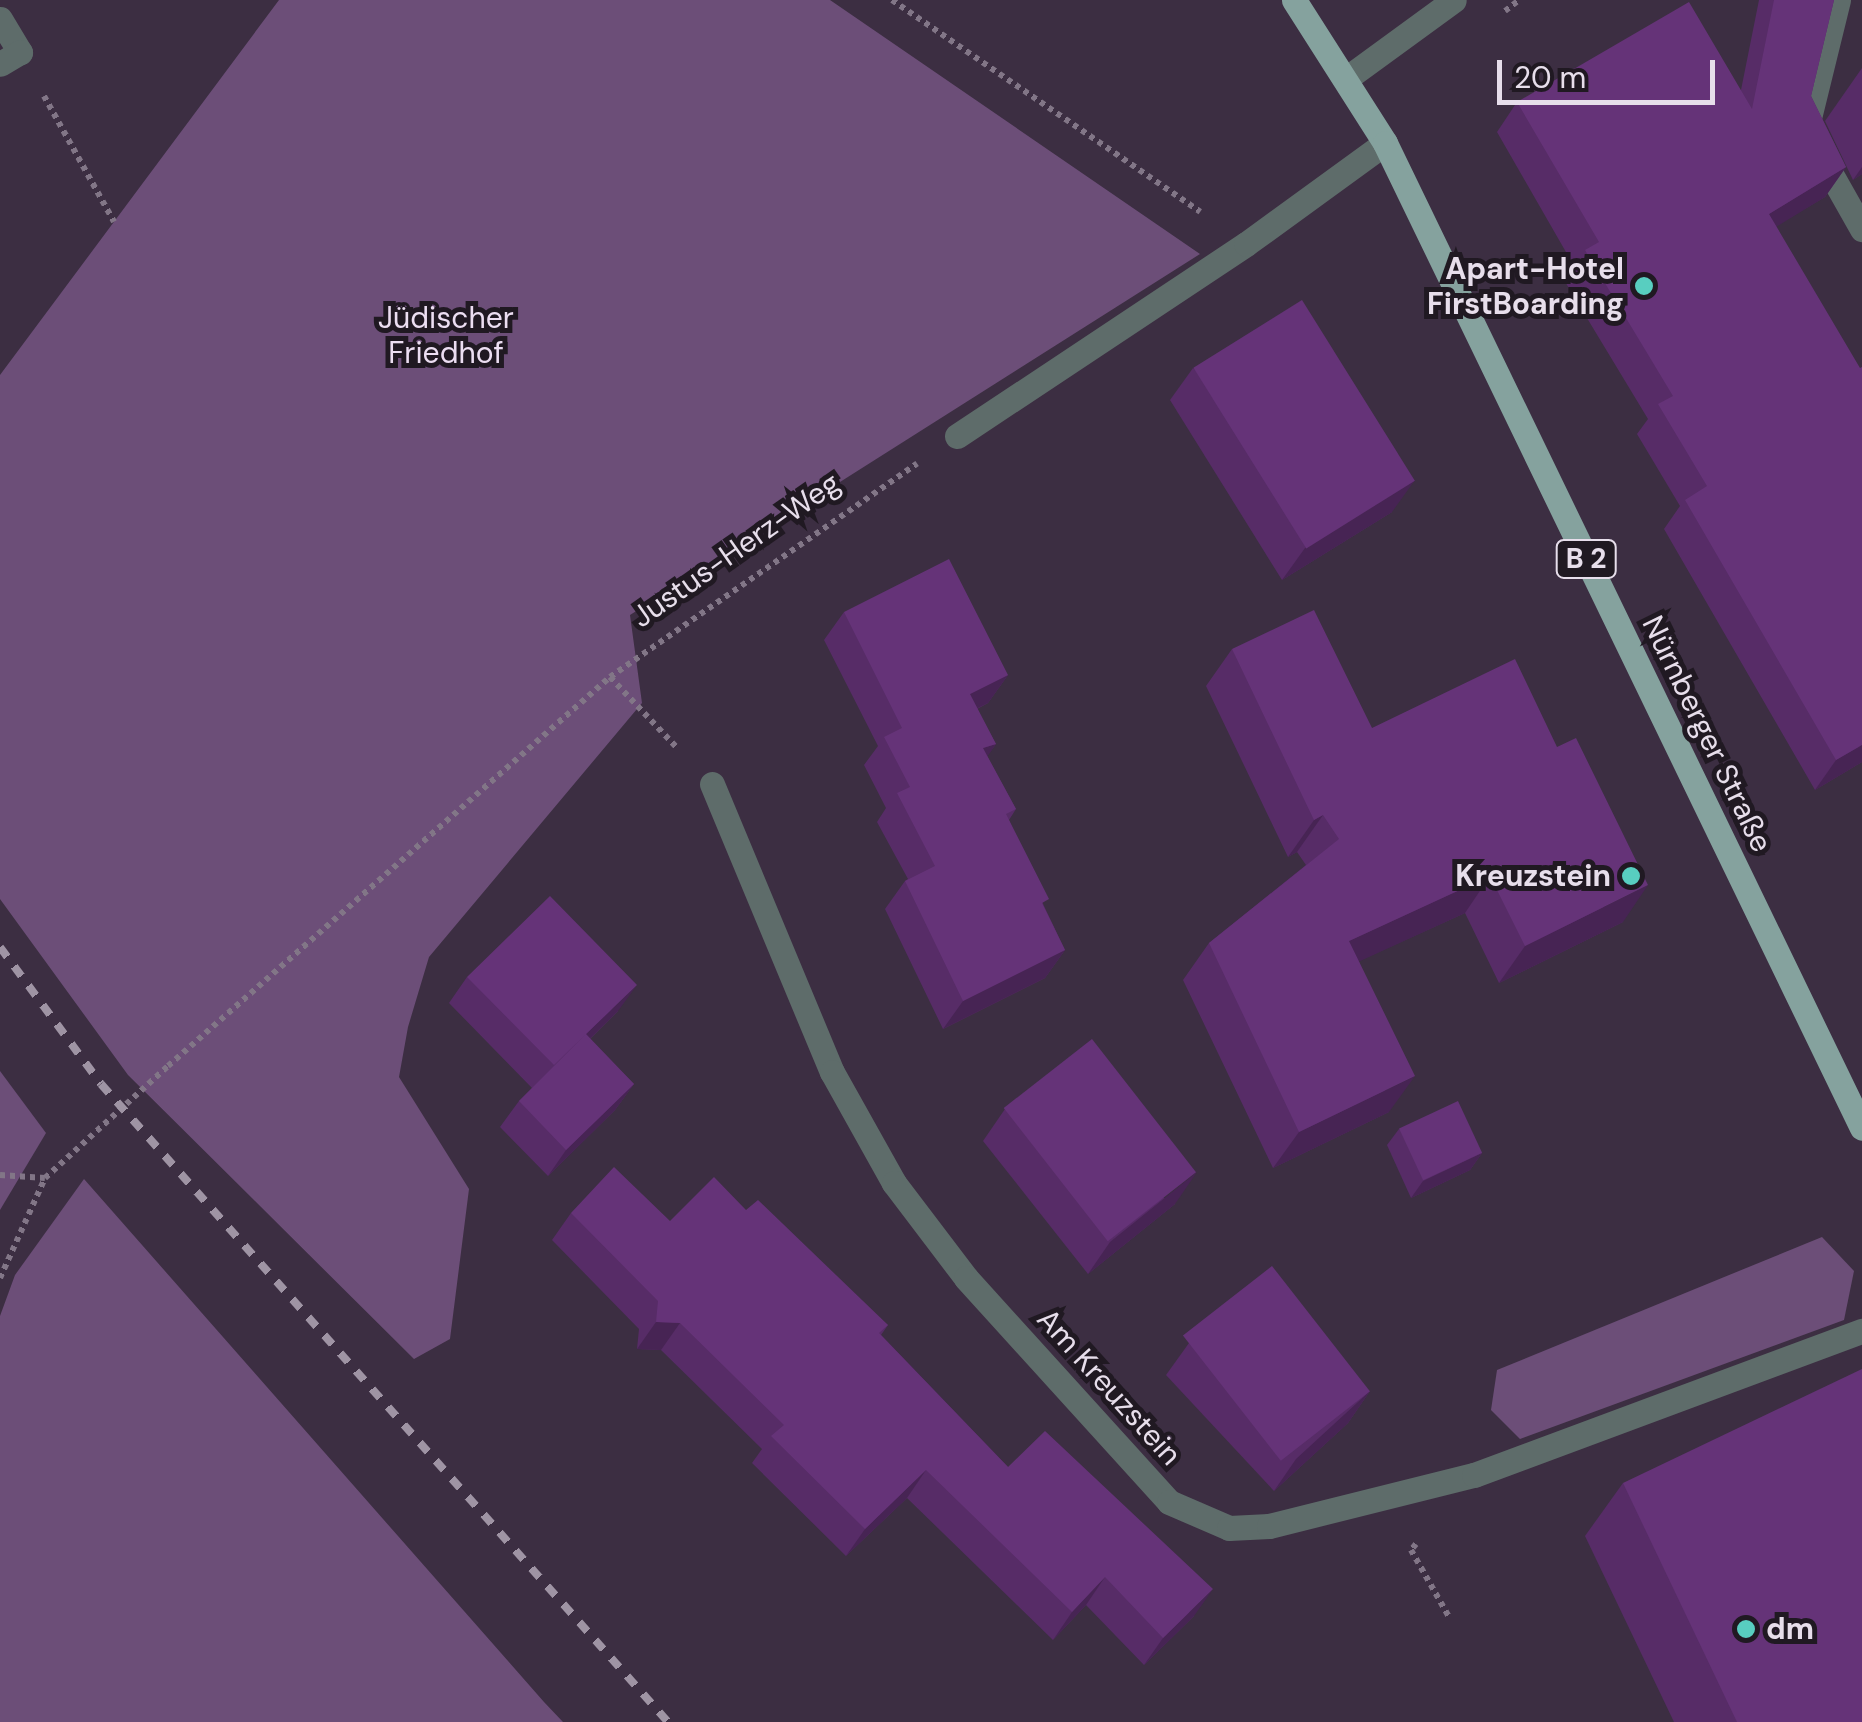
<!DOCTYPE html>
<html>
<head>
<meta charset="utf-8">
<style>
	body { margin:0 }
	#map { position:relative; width:1862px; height:1722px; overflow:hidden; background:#3c2e42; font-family:"DM Sans",sans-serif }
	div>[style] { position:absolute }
	.green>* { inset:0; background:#6c4e78 }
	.path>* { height:6px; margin-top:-3px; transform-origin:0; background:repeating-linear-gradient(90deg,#827687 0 5px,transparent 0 10px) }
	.minor>* { height:25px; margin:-12.5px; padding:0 12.5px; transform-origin:12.5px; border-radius:12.5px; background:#5e6c6a }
	.major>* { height:25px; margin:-12.5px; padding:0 12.5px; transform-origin:12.5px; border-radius:12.5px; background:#85a29e }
	.rail>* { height:8px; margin-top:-4px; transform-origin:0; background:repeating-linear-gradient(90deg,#9f94a4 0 12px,transparent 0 24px) }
	.wall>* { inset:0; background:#572c67 }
	.shaded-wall>* { inset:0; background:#472454 }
	.building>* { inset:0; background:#653378; transform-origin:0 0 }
	.dots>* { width:28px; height:28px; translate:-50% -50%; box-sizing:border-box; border:5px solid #201922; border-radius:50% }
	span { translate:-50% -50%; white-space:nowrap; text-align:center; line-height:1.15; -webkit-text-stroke:10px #201922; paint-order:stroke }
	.shield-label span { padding:2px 8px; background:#201922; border:2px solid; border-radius:8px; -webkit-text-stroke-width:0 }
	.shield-label { font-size:28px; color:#e7deeb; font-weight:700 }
	.poi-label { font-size:30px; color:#e7deeb; font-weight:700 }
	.right { translate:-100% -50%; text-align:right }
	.left { translate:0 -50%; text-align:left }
	.park-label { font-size:30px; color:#ecdef2 }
	.street-label { font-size:30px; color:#e7deeb }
	.scale { position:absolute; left:1497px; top:60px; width:218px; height:45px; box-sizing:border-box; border:5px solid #e7deeb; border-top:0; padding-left:12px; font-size:30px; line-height:35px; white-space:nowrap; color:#e7deeb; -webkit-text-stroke:8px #201922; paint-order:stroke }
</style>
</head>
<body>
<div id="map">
	<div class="green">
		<div style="clip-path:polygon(279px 0,830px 0,1200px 254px,630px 615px,642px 703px,429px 957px,408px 1027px,399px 1077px,469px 1189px,450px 1339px,414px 1359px,128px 1075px,0 899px,0 375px)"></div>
		<div style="clip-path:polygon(0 1071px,46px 1133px,0 1210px)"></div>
		<div style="clip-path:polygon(84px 1179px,544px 1702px,563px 1722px,0 1722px,0 1316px,15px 1275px)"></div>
		<div style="clip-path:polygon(1822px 1237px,1854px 1271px,1844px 1320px,1520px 1439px,1491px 1410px,1497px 1370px)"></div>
	</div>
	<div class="path">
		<div style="left:892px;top:0;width:374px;rotate:34.5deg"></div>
		<div style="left:1505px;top:11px;width:18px;rotate:-38deg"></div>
		<div style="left:44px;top:96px;width:144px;rotate:60.9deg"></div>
		<div style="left:610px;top:677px;width:99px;rotate:46.6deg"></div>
		<div style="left:0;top:1175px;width:45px;rotate:3.8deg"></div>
		<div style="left:0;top:1278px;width:110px;rotate:-65.8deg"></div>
		<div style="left:45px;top:1178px;width:166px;rotate:-42.3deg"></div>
		<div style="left:168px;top:1066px;width:589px;rotate:-41.35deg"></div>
		<div style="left:610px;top:677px;width:374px;rotate:-34.8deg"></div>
		<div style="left:1416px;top:1544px;width:8px;rotate:130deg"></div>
		<div style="left:1411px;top:1550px;width:77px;rotate:60.4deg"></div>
	</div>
	<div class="minor">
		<div style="left:1838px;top:0;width:134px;rotate:103.8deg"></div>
		<div style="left:1806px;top:130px;width:114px;rotate:60.5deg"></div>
		<div style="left:0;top:19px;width:39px;rotate:59deg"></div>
		<div style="left:20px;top:52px;width:23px;rotate:149deg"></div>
		<div style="left:1347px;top:78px;width:132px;rotate:-36.1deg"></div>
		<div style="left:957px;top:436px;width:347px;rotate:-33.6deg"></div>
		<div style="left:1246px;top:244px;width:172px;rotate:-36deg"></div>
		<div style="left:712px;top:784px;width:312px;rotate:67.4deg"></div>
		<div style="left:832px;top:1072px;width:127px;rotate:60.8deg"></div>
		<div style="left:894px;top:1183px;width:119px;rotate:52.8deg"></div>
		<div style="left:966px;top:1278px;width:302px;rotate:47.8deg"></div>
		<div style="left:1169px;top:1502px;width:65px;rotate:23.4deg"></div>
		<div style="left:1229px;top:1528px;width:40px;rotate:-2.9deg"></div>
		<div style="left:1269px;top:1526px;width:211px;rotate:-14deg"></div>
		<div style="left:1474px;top:1475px;width:414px;rotate:-20.4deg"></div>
	</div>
	<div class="major">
		<div style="left:1294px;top:0;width:169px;rotate:57.5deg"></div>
		<div style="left:1385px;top:143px;width:1094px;rotate:64.16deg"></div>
	</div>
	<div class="rail">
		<div style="left:0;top:947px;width:170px;rotate:53.6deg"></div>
		<div style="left:101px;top:1084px;width:854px;rotate:48.37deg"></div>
	</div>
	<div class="wall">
		<div style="clip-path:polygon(1759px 0,1834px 0,1811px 96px,1846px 167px,1825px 197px,1776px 226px,1862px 762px,1815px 790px,1664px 529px,1680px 506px,1637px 434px,1648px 419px,1564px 280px,1574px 266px,1497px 132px,1517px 102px,1741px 90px)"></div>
		<div style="clip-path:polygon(1862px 68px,1862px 174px,1853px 180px,1825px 121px)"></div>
		<div style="clip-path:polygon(1193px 368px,1392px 512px,1282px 580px,1170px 400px)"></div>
		<div style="clip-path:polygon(844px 612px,1008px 675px,988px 703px,977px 709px,996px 744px,987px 756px,1016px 809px,1009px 820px,1044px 906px,1065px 950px,1045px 978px,943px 1029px,885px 909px,905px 881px,908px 879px,877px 822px,886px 808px,864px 765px,878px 746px,824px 640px)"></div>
		<div style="clip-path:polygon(1232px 649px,1372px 728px,1623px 922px,1499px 983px,1465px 913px,1359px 961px,1389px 1112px,1273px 1168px,1183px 980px,1209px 943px,1306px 865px,1297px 852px,1288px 857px,1206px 686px)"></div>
		<div style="clip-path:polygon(467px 977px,618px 1011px,590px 1039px,634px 1084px,615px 1110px,548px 1176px,500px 1127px,519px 1101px,532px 1088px,449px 1003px)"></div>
		<div style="clip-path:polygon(1005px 1109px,1175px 1204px,1088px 1274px,983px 1141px)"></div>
		<div style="clip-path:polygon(1399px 1129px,1482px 1153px,1470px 1170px,1411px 1198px,1387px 1145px)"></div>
		<div style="clip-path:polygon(746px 1210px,888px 1325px,881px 1335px,1008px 1467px,1194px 1616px,1144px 1665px,1086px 1605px,1053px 1640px,907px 1498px,846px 1556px,752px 1463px,762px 1449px,661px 1350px,637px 1349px,639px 1329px,552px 1240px,571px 1213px,670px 1221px)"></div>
		<div style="clip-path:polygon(1189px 1343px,1370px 1391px,1348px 1423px,1274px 1491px,1166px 1375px)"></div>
		<div style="clip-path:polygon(1623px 1483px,1862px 1722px,1674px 1722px,1585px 1536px)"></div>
	</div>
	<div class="shaded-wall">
		<div style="clip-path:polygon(1846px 167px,1825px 197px,1748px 244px,1769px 214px)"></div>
		<div style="clip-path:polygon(1862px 167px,1862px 174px,1853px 180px)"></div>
		<div style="clip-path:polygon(1415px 480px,1392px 512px,1282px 580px,1305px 548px)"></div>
		<div style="clip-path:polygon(1008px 675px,988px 703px,950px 722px,970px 694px)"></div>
		<div style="clip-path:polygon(996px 744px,976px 773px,983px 748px)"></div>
		<div style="clip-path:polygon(1862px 745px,1862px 762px,1815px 790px,1836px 760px)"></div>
		<div style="clip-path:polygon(1323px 815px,1297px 852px,1288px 857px,1314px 820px)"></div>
		<div style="clip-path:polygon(1490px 876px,1465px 913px,1323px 978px,1349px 941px)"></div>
		<div style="clip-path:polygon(1648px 885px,1623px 922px,1499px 983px,1525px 946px)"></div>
		<div style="clip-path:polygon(1065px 950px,1045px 978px,943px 1029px,963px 1001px)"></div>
		<div style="clip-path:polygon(637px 985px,618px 1011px,567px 1061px,586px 1034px)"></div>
		<div style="clip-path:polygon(1415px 1076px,1389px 1112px,1273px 1168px,1299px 1132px)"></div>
		<div style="clip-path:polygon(634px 1084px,615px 1110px,548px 1176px,566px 1150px)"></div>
		<div style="clip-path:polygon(1482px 1153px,1470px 1170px,1411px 1198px,1423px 1181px)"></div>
		<div style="clip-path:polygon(1197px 1172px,1175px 1204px,1088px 1274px,1110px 1242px)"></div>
		<div style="clip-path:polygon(656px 1322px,680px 1323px,661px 1350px,637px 1349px)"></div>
		<div style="clip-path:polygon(1370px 1391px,1348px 1423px,1274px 1491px,1296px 1459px)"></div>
		<div style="clip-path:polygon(926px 1470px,907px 1498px,846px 1556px,865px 1529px)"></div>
		<div style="clip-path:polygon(1105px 1577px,1086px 1605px,1053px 1640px,1072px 1612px)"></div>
		<div style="clip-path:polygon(1213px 1589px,1194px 1616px,1144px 1665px,1163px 1638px)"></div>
	</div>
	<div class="building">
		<div style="clip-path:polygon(1774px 0,1834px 0,1811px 96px,1846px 167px,1769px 214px,1860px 368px,1862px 367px,1862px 745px,1836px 760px,1685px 500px,1707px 486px,1658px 404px,1673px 396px,1585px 250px,1599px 242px,1517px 102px,1689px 2px,1752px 109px)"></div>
		<div style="left:1302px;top:300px;width:213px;height:128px;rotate:58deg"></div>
		<div style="clip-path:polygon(949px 559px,1008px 675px,970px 694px,996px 744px,983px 748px,1016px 809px,1006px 814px,1049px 899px,1042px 903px,1065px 950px,963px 1001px,905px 881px,935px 866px,897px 793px,910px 787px,884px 737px,902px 728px,844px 612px)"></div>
		<div style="clip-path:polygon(1314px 610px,1372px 728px,1515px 659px,1557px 747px,1576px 738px,1648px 885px,1525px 946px,1490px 876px,1349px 941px,1415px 1076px,1299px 1132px,1209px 943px,1339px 839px,1323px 815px,1314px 820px,1232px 649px)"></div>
		<div style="clip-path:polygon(550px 896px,637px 985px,586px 1034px,634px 1084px,566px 1150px,519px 1101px,585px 1035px,554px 1065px,467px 977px)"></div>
		<div style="left:1092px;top:1039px;width:169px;height:112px;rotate:52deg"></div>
		<div style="left:1458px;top:1101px;width:57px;height:65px;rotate:65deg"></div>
		<div style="clip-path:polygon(614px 1167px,670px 1221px,714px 1177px,746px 1210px,758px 1200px,888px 1325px,879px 1333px,1008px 1467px,1045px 1431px,1213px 1589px,1163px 1638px,1105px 1577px,1072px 1612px,926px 1470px,865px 1529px,771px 1436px,784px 1425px,680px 1323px,656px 1322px,658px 1301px,571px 1213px)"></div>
		<div style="left:1272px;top:1266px;width:159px;height:113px;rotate:52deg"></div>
		<div style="clip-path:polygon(1862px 1369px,1862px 1722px,1737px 1722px,1623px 1483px)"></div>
	</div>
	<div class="dots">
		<div style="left:1644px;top:286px;background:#58cec0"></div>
		<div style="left:1631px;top:876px;background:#58cec0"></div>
		<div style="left:1746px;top:1629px;background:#58cec0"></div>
	</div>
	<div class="shield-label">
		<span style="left:1586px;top:559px">B 2</span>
	</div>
	<div class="poi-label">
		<span class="right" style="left:1624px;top:286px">Apart-Hotel<br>FirstBoarding</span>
		<span class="right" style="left:1611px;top:876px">Kreuzstein</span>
		<span class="left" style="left:1766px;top:1629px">dm</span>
	</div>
	<div class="park-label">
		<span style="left:446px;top:335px">Jüdischer<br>Friedhof</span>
	</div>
	<div class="street-label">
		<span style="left:736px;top:550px;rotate:-35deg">Justus-Herz-Weg</span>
		<span style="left:1707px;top:734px;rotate:64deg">Nürnberger Straße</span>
		<span style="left:1109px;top:1387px;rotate:48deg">Am Kreuzstein</span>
	</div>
	<div class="scale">20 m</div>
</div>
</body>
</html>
